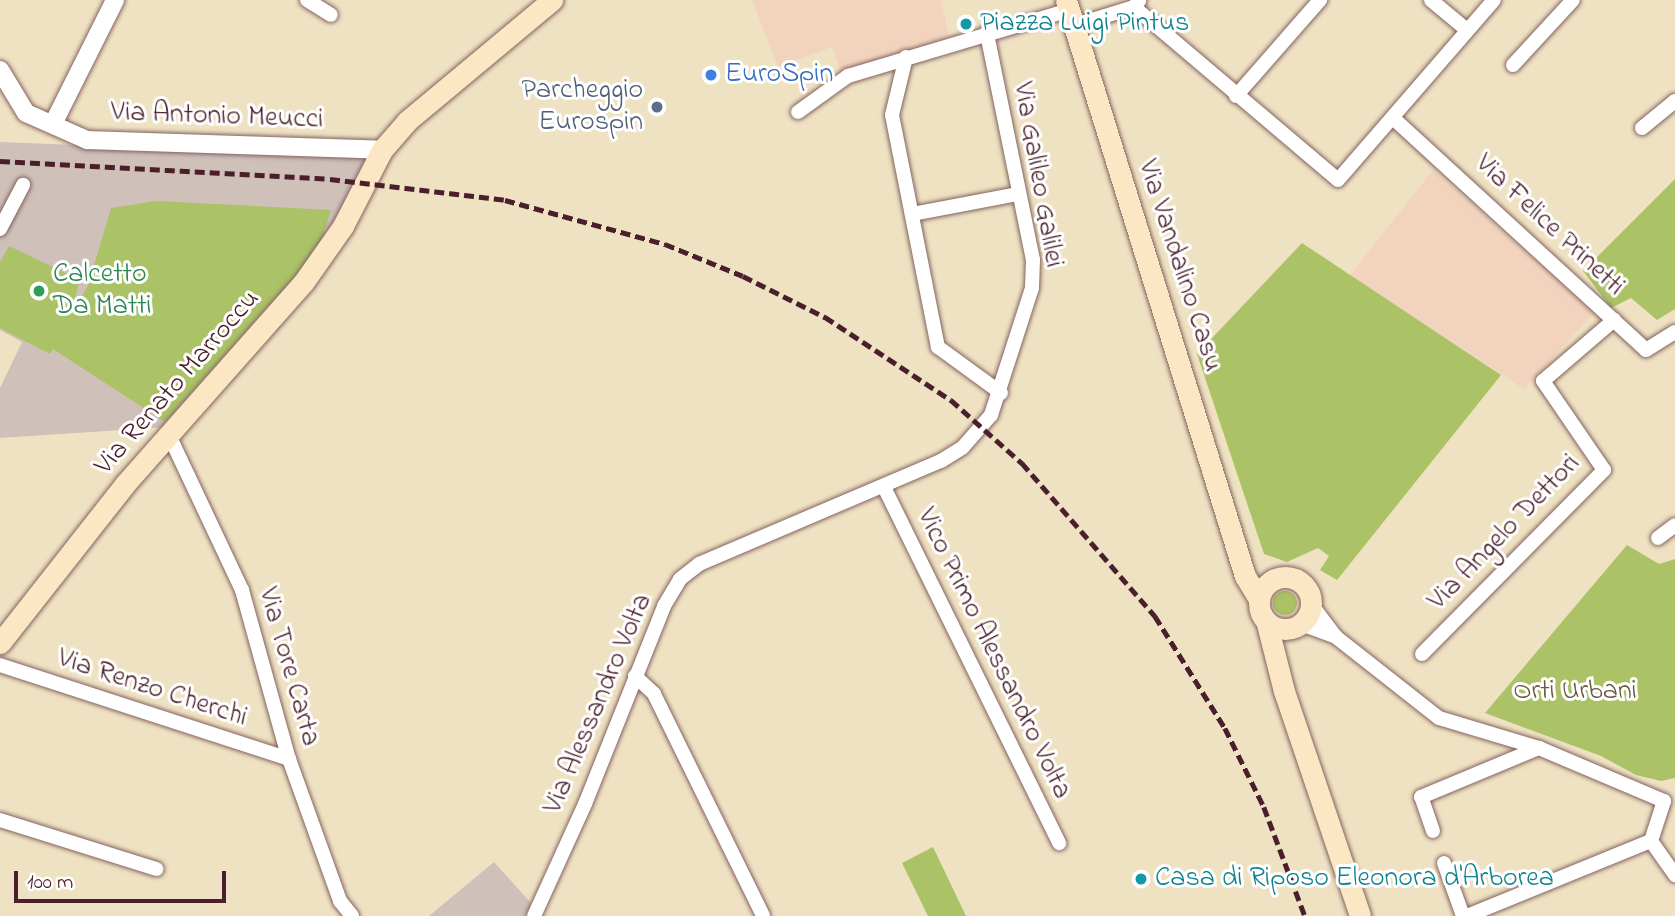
<!DOCTYPE html>
<html>
<head>
<meta charset="utf-8">
<style>
	body { margin:0 }
	#map { position:relative; width:1675px; height:916px; overflow:hidden; background:#efe2c3; font-family:"Indie Flower",sans-serif }
	div>[style] { position:absolute }
	.built>* { inset:0; background:#f2d4be }
	.industrial>* { inset:0; background:#cfc0ba }
	.green>* { inset:0; background:#abc267 }
	.round { border-radius:50% }
	.roads { filter:drop-shadow(0 0 2px #846360) drop-shadow(0 0 2px #846360) }
	.minor>* { height:14px; margin:-7px; padding:0 7px; transform-origin:7px; border-radius:7px; background:#fff }
	.tertiary>* { height:18px; margin:-9px; padding:0 9px; transform-origin:9px; border-radius:9px; background:#fff }
	.secondary>* { height:21px; margin:-10.5px; padding:0 10.5px; transform-origin:10.5px; border-radius:10.5px; background:#fbe7c3 }
	.secondary>.ring { margin:-10.5px; padding:0; box-sizing:content-box; background:none; border:21px solid #fbe7c3; border-radius:50% }
	.rail>* { height:4.5px; margin-top:-2.25px; transform-origin:0; background:repeating-linear-gradient(90deg,#4a1f2b 0 10px,transparent 0 15px) }
	.dots>* { width:19px; height:19px; translate:-50% -50%; box-sizing:border-box; border:4px solid #fff; border-radius:50% }
	span { translate:-50% -50%; white-space:nowrap; text-align:center; line-height:1.15; -webkit-text-stroke:6px #fff; paint-order:stroke }
	.culture-label { font-size:28px; color:#0d838f }
	.left { translate:0 -50%; text-align:left }
	.shop-label { font-size:28px; color:#366cbe }
	.service-label { font-size:28px; color:#4e5e75 }
	.right { translate:-100% -50%; text-align:right }
	.street-label { font-size:28px; color:#4a1f2b }
	.leisure-label { font-size:28px; color:#27864d }
	.park-label { font-size:28px; color:#6c5840 }
	.scale { position:absolute; left:14px; top:871px; width:212px; height:32px; box-sizing:border-box; border:4px solid #4a1f2b; border-top:0; padding-left:9px; font-size:21px; line-height:24px; white-space:nowrap; color:#4a1f2b; -webkit-text-stroke:5px #fff; paint-order:stroke }
</style>
</head>
<body>
<div id="map">
	<div class="built">
		<div style="clip-path:polygon(752px 0,941px 0,949px 37px,841px 73px,832px 47px,778px 67px)"></div>
		<div style="clip-path:polygon(1433px 170px,1595px 312px,1524px 389px,1350px 275px)"></div>
	</div>
	<div class="industrial">
		<div style="clip-path:polygon(0 142px,371px 157px,311px 260px,167px 427px,0 438px,0 388px,22px 342px,0 330px)"></div>
		<div style="clip-path:polygon(494px 862px,531px 903px,526px 916px,429px 916px)"></div>
	</div>
	<div class="green">
		<div style="clip-path:polygon(1675px 179px,1675px 309px,1657px 320px,1631px 298px,1611px 308px,1583px 271px)"></div>
		<div style="clip-path:polygon(157px 201px,331px 210px,319px 249px,165px 422px,53px 349px,50px 354px,0 328px,0 262px,9px 246px,80px 280px,70px 315px,88px 286px,111px 208px)"></div>
		<div style="clip-path:polygon(1302px 243px,1501px 375px,1337px 580px,1320px 570px,1329px 556px,1318px 548px,1287px 562px,1264px 554px,1197px 354px)"></div>
		<div style="clip-path:polygon(1627px 545px,1659px 564px,1675px 559px,1675px 778px,1661px 781px,1636px 775px,1601px 756px,1485px 713px)"></div>
		<div class="round" style="left:1273px;top:591px;width:24px;height:24px"></div>
		<div style="clip-path:polygon(933px 847px,966px 916px,928px 916px,902px 863px)"></div>
	</div>
	<div class="roads">
		<div class="minor">
			<div style="left:307px;top:0;width:28px;rotate:32deg"></div>
			<div style="left:1431px;top:0;width:47px;rotate:39.8deg"></div>
			<div style="left:1134px;top:7px;width:267px;rotate:40.3deg"></div>
			<div style="left:1338px;top:180px;width:238px;rotate:-49.1deg"></div>
			<div style="left:1073px;top:26px;width:64px;rotate:-17.3deg"></div>
			<div style="left:1134px;top:7px;width:8px;rotate:-50deg"></div>
			<div style="left:906px;top:57px;width:60px;rotate:103.6deg"></div>
			<div style="left:892px;top:115px;width:237px;rotate:78.8deg"></div>
			<div style="left:938px;top:347px;width:78px;rotate:36.1deg"></div>
			<div style="left:1513px;top:65px;width:88px;rotate:-47.3deg"></div>
			<div style="left:1236px;top:96px;width:128px;rotate:-48.8deg"></div>
			<div style="left:798px;top:112px;width:62px;rotate:-35.8deg"></div>
			<div style="left:848px;top:76px;width:231px;rotate:-16.6deg"></div>
			<div style="left:1393px;top:118px;width:343px;rotate:42.5deg"></div>
			<div style="left:1646px;top:350px;width:34px;rotate:-32deg"></div>
			<div style="left:1642px;top:128px;width:43px;rotate:-39.3deg"></div>
			<div style="left:912px;top:214px;width:108px;rotate:-10.7deg"></div>
			<div style="left:0;top:229px;width:50px;rotate:-62.4deg"></div>
			<div style="left:169px;top:435px;width:171px;rotate:64.8deg"></div>
			<div style="left:242px;top:590px;width:175px;rotate:74.5deg"></div>
			<div style="left:289px;top:759px;width:151px;rotate:70.2deg"></div>
			<div style="left:340px;top:901px;width:19px;rotate:51deg"></div>
			<div style="left:884px;top:487px;width:397px;rotate:63.8deg"></div>
			<div style="left:1658px;top:538px;width:21px;rotate:-37deg"></div>
			<div style="left:1311px;top:604px;width:41px;rotate:52.9deg"></div>
			<div style="left:1336px;top:637px;width:131px;rotate:38.2deg"></div>
			<div style="left:1439px;top:718px;width:104px;rotate:16.7deg"></div>
			<div style="left:1539px;top:748px;width:136px;rotate:23deg"></div>
			<div style="left:1301px;top:624px;width:37px;rotate:20deg"></div>
			<div style="left:1422px;top:654px;width:259px;rotate:-45.3deg"></div>
			<div style="left:1604px;top:470px;width:108px;rotate:-124.4deg"></div>
			<div style="left:1543px;top:381px;width:94px;rotate:-40.7deg"></div>
			<div style="left:0;top:665px;width:304px;rotate:18deg"></div>
			<div style="left:635px;top:676px;width:26px;rotate:43deg"></div>
			<div style="left:654px;top:694px;width:247px;rotate:63.8deg"></div>
			<div style="left:1664px;top:801px;width:42px;rotate:108deg"></div>
			<div style="left:1651px;top:841px;width:42px;rotate:54.8deg"></div>
			<div style="left:0;top:820px;width:164px;rotate:17.4deg"></div>
			<div style="left:1433px;top:831px;width:36px;rotate:-109deg"></div>
			<div style="left:1421px;top:797px;width:128px;rotate:-22.6deg"></div>
			<div style="left:1444px;top:863px;width:56px;rotate:70.3deg"></div>
			<div style="left:534px;top:916px;width:123px;rotate:-65.5deg"></div>
			<div style="left:585px;top:804px;width:213px;rotate:-68.2deg"></div>
			<div style="left:664px;top:606px;width:31px;rotate:-59deg"></div>
			<div style="left:680px;top:579px;width:24px;rotate:-38deg"></div>
			<div style="left:699px;top:564px;width:263px;rotate:-23.1deg"></div>
			<div style="left:941px;top:461px;width:26px;rotate:-32deg"></div>
			<div style="left:963px;top:447px;width:43px;rotate:-48.8deg"></div>
			<div style="left:991px;top:415px;width:133px;rotate:-72.1deg"></div>
			<div style="left:1032px;top:288px;width:28px;rotate:-88deg"></div>
			<div style="left:1033px;top:260px;width:232px;rotate:-101.5deg"></div>
			<div style="left:1467px;top:916px;width:199px;rotate:-22.2deg"></div>
		</div>
		<div class="tertiary">
			<div style="left:0;top:70px;width:50px;rotate:58.8deg"></div>
			<div style="left:26px;top:113px;width:67px;rotate:23.9deg"></div>
			<div style="left:87px;top:140px;width:295px;rotate:1.9deg"></div>
			<div style="left:53px;top:124px;width:139px;rotate:-63.4deg"></div>
		</div>
		<div class="secondary">
			<div style="left:1066px;top:0;width:603px;rotate:72.74deg"></div>
			<div style="left:1245px;top:576px;width:27px;rotate:59deg"></div>
			<div class="ring" style="left:1259px;top:577px;width:31px;height:31px"></div>
			<div style="left:1267px;top:624px;width:69px;rotate:75.8deg"></div>
			<div style="left:1284px;top:691px;width:237px;rotate:71.3deg"></div>
			<div style="left:0;top:643px;width:202px;rotate:-51.8deg"></div>
			<div style="left:125px;top:484px;width:268px;rotate:-48.5deg"></div>
			<div style="left:303px;top:283px;width:70px;rotate:-54.9deg"></div>
			<div style="left:343px;top:226px;width:85px;rotate:-62.8deg"></div>
			<div style="left:382px;top:150px;width:38px;rotate:-49deg"></div>
			<div style="left:407px;top:121px;width:189px;rotate:-39.8deg"></div>
		</div>
	</div>
	<div class="rail">
		<div style="left:0;top:161px;width:330px;rotate:3.1deg"></div>
		<div style="left:330px;top:179px;width:176px;rotate:6.8deg"></div>
		<div style="left:505px;top:200px;width:166px;rotate:15.4deg"></div>
		<div style="left:665px;top:244px;width:84px;rotate:22.3deg"></div>
		<div style="left:743px;top:276px;width:92px;rotate:26.6deg"></div>
		<div style="left:825px;top:317px;width:151px;rotate:33.4deg"></div>
		<div style="left:951px;top:400px;width:95px;rotate:41.6deg"></div>
		<div style="left:1022px;top:463px;width:203px;rotate:49deg"></div>
		<div style="left:1155px;top:616px;width:132px;rotate:58deg"></div>
		<div style="left:1225px;top:728px;width:88px;rotate:63.7deg"></div>
		<div style="left:1264px;top:807px;width:116px;rotate:69.4deg"></div>
	</div>
	<div class="dots">
		<div style="left:966px;top:24px;background:#0f9aa8"></div>
		<div style="left:711px;top:75px;background:#3f7fe0"></div>
		<div style="left:657px;top:107px;background:#5c6f8a"></div>
		<div style="left:39px;top:291px;background:#2e9e5b"></div>
		<div style="left:1141px;top:879px;background:#0f9aa8"></div>
	</div>
	<div class="culture-label">
		<span class="left" style="left:980px;top:24px">Piazza Luigi Pintus</span>
		<span class="left" style="left:1155px;top:879px">Casa di Riposo Eleonora d'Arborea</span>
	</div>
	<div class="shop-label">
		<span class="left" style="left:725px;top:75px">EuroSpin</span>
	</div>
	<div class="service-label">
		<span class="right" style="left:643px;top:107px">Parcheggio<br>Eurospin</span>
	</div>
	<div class="street-label">
		<span style="left:217px;top:117px;rotate:2deg">Via Antonio Meucci</span>
		<span style="left:1037px;top:175px;rotate:80deg">Via Galileo Galilei</span>
		<span style="left:1549px;top:226px;rotate:43deg">Via Felice Prinetti</span>
		<span style="left:1179px;top:266px;rotate:72deg">Via Vandalino Casu</span>
		<span style="left:178px;top:383px;rotate:-49deg">Via Renato Marroccu</span>
		<span style="left:1505px;top:533px;rotate:-46deg">Via Angelo Dettori</span>
		<span style="left:993px;top:654px;rotate:64deg">Vico Primo Alessandro Volta</span>
		<span style="left:288px;top:667px;rotate:74deg">Via Tore Carta</span>
		<span style="left:152px;top:689px;rotate:18deg">Via Renzo Cherchi</span>
		<span style="left:599px;top:704px;rotate:-67deg">Via Alessandro Volta</span>
	</div>
	<div class="leisure-label">
		<span class="left" style="left:53px;top:291px">Calcetto<br>Da Matti</span>
	</div>
	<div class="park-label">
		<span style="left:1575px;top:692px">Orti Urbani</span>
	</div>
	<div class="scale">100 m</div>
</div>
</body>
</html>
